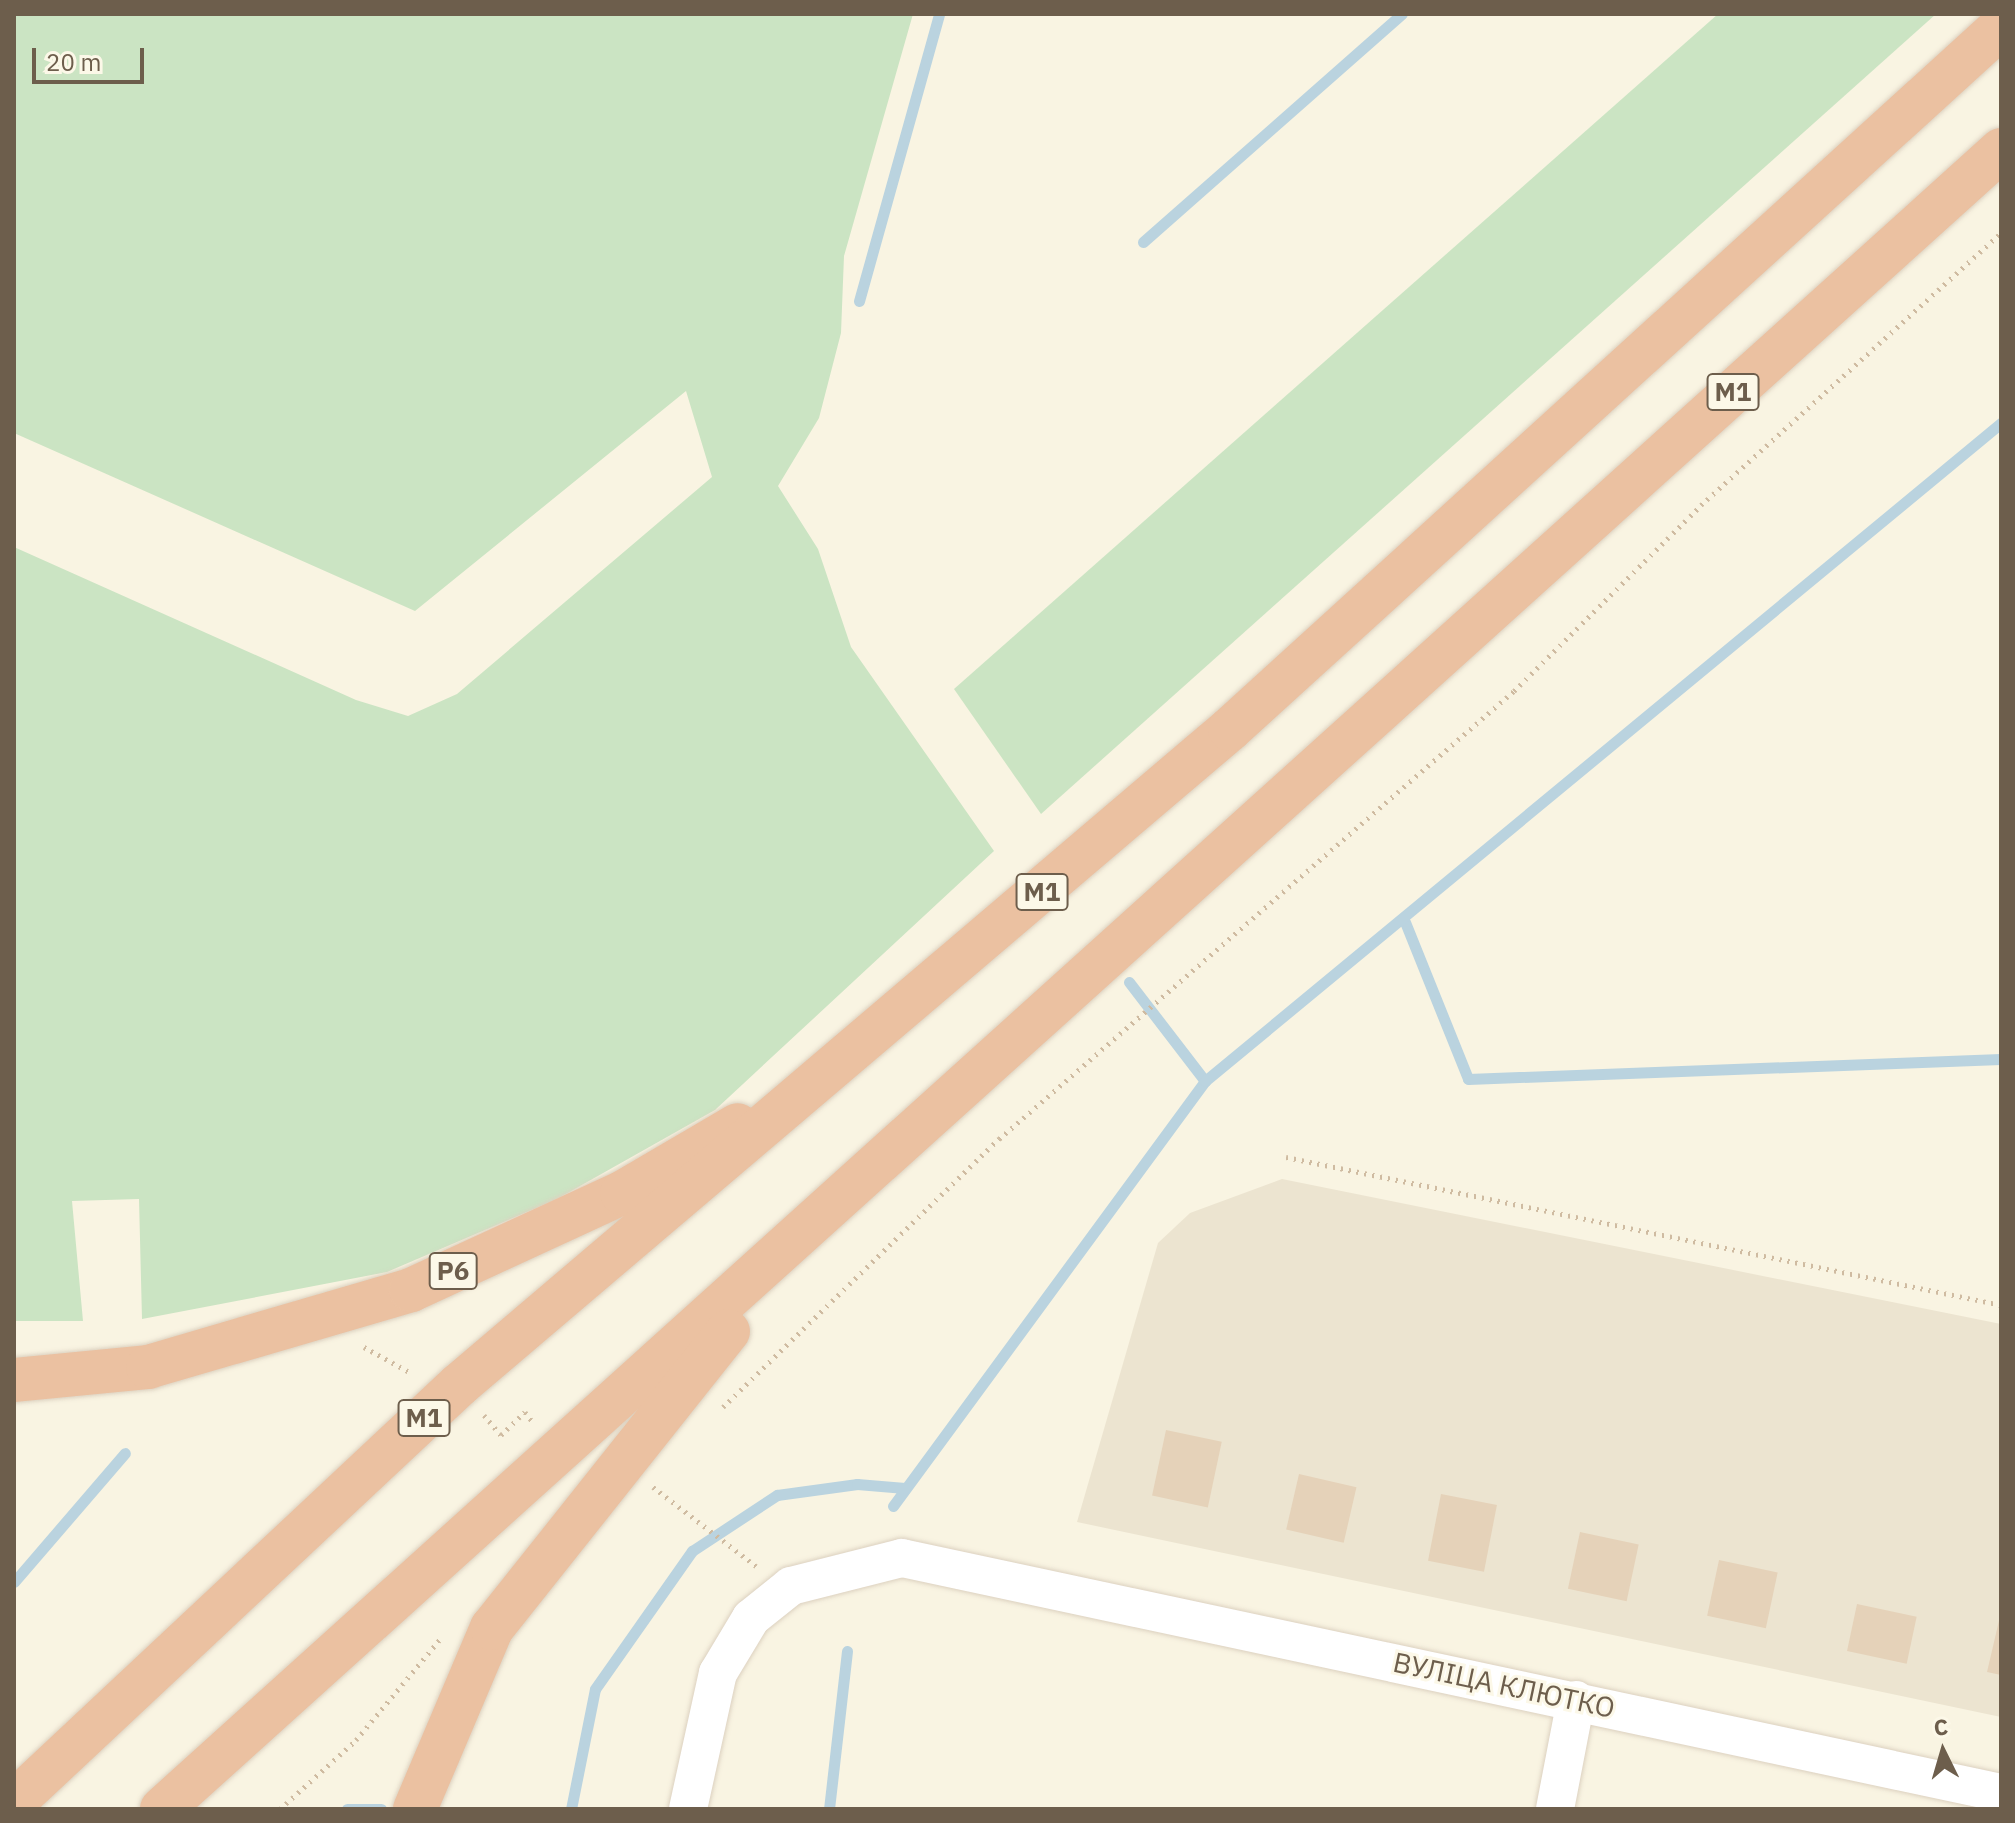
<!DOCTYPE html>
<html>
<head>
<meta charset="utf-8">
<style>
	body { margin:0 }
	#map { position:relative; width:2015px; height:1823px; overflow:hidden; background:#f9f4e2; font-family:"IBM Plex Sans",sans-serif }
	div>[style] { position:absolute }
	.residential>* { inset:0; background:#ece4d0 }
	.green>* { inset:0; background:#cbe4c3 }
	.stream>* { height:11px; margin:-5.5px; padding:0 5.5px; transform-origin:5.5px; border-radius:5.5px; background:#bad3df }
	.building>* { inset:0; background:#e5d2b9; transform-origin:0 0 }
	.path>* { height:5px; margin-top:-2.5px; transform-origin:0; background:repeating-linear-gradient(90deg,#cfbba1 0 2px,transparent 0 8px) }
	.roads { filter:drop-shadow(0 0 2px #dcd1c0) drop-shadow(0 0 2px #dcd1c0) }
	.minor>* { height:38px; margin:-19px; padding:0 19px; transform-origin:19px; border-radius:19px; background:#fff }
	.highway>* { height:44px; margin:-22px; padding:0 22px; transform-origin:22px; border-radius:22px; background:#ebc1a1 }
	span { translate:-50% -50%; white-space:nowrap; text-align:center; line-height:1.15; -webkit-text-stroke:6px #fcf8e8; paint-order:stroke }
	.shield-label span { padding:2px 6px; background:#fcf8e8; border:2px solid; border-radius:6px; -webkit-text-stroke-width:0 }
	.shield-label { font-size:26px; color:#6d5e4c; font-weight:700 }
	.street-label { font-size:28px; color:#6d5e4c }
	.frame { position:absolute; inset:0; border:16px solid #6d5e4c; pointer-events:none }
	.north { position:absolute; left:1903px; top:1711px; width:80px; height:80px; -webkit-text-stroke:6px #fcf8e8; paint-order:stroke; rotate:355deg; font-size:22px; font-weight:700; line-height:32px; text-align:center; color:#6d5e4c }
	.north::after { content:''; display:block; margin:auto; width:28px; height:36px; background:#6d5e4c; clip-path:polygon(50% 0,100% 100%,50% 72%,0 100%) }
	.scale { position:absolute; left:32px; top:48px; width:112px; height:36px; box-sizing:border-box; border:4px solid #6d5e4c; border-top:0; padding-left:10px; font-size:24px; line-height:28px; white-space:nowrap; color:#6d5e4c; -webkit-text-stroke:6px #fcf8e8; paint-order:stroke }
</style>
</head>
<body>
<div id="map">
	<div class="residential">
		<div style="clip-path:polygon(1282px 1179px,2001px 1324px,2001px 1717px,1077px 1522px,1158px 1243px,1190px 1213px)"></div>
	</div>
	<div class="green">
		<div style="clip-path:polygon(14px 14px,913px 14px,844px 256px,841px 333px,819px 418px,778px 486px,818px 549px,851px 647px,994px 851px,715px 1110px,557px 1199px,387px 1272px,142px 1319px,139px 1199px,72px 1201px,83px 1321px,14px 1321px,14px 547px,356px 700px,408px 716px,457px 694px,712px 477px,686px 391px,415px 611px,14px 433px)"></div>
		<div style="clip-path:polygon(1718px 14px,1936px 14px,1041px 814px,954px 689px)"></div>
	</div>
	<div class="stream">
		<div style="left:1143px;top:242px;width:345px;rotate:-41.4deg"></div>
		<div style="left:859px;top:301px;width:298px;rotate:-74.4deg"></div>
		<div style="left:1405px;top:922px;width:169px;rotate:68.1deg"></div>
		<div style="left:1468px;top:1079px;width:533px;rotate:-2.15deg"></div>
		<div style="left:1129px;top:982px;width:125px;rotate:52.5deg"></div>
		<div style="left:893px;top:1506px;width:527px;rotate:-53.72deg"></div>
		<div style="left:1205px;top:1081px;width:1033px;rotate:-39.58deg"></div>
		<div style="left:14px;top:1582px;width:170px;rotate:-49.3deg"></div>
		<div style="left:347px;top:1809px;width:34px"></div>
		<div style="left:571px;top:1809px;width:122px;rotate:-78.7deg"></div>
		<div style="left:595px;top:1689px;width:169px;rotate:-54.9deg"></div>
		<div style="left:692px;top:1551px;width:102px;rotate:-33.4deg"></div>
		<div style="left:777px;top:1495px;width:81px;rotate:-7.8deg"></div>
		<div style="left:857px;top:1484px;width:48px;rotate:4.8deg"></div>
		<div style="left:829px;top:1809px;width:159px;rotate:-83.5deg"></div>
	</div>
	<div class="building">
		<div style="left:1166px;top:1430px;width:57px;height:67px;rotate:12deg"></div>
		<div style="left:1299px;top:1474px;width:59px;height:57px;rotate:13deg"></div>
		<div style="left:1441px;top:1494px;width:57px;height:68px;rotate:11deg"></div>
		<div style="left:1580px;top:1532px;width:60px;height:58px;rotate:12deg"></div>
		<div style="left:1719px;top:1560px;width:60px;height:57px;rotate:12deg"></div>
		<div style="left:1857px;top:1604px;width:61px;height:48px;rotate:12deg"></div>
		<div style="clip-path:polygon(2001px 1612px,2001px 1675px,1987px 1672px)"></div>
	</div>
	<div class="path">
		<div style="left:1286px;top:1157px;width:730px;rotate:11.69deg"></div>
		<div style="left:364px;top:1347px;width:54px;rotate:29deg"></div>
		<div style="left:723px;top:1407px;width:385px;rotate:-44.2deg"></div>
		<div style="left:999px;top:1139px;width:683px;rotate:-41.02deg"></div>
		<div style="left:1514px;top:691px;width:264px;rotate:-44.8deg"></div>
		<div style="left:1701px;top:505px;width:405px;rotate:-42.2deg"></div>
		<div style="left:484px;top:1415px;width:26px;rotate:50deg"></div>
		<div style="left:501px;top:1435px;width:33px;rotate:-44deg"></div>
		<div style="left:525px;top:1412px;width:11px;rotate:52deg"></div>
		<div style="left:653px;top:1487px;width:130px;rotate:37.5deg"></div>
		<div style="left:280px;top:1809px;width:103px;rotate:-42.2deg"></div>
		<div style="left:356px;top:1740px;width:133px;rotate:-50.2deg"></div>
	</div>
	<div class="roads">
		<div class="minor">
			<div style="left:688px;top:1809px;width:139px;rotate:-77.6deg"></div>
			<div style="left:718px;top:1673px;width:64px;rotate:-59deg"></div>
			<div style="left:751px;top:1618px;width:51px;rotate:-38.7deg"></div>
			<div style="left:791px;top:1586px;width:114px;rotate:-14.2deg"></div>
			<div style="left:902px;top:1558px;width:1124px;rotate:12.07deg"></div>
			<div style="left:1555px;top:1809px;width:111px;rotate:-79.1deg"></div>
		</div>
		<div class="highway">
			<div style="left:14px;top:1380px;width:135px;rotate:-5.5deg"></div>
			<div style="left:148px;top:1367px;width:274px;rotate:-16.3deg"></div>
			<div style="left:411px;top:1290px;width:232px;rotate:-24.7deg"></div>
			<div style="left:622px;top:1193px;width:134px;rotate:-30.4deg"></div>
			<div style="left:14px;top:1802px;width:610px;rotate:-43.14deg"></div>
			<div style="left:459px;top:1385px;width:1012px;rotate:-40.39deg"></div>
			<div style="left:1230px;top:729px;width:1043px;rotate:-42.32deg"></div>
			<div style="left:162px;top:1809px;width:2477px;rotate:-42.05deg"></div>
			<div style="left:415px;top:1809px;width:197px;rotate:-67deg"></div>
			<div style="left:492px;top:1628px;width:379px;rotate:-51.5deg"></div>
		</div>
	</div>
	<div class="shield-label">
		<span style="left:1733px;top:392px">М1</span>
		<span style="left:1042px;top:892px">М1</span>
		<span style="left:453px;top:1271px">Р6</span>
		<span style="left:424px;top:1418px">М1</span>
	</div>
	<div class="street-label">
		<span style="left:1504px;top:1685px;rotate:12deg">ВУЛІЦА КЛЮТКО</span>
	</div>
	<div class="frame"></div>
	<div class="north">С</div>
	<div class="scale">20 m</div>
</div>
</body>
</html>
